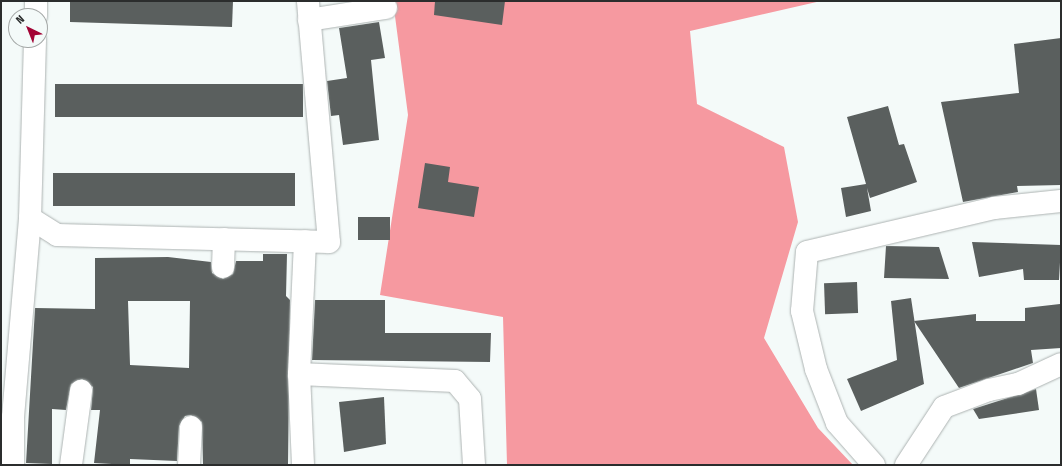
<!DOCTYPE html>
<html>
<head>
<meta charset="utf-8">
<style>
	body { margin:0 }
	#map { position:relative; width:1062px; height:466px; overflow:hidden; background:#f4faf9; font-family:"Fira Sans Condensed",sans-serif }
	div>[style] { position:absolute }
	.forest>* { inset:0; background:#f699a0 }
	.building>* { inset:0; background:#5a5f5e; transform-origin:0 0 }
	.roads { filter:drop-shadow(0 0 1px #adb3b2) drop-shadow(0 0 1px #adb3b2) }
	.street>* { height:22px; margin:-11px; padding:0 11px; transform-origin:11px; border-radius:11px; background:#fff }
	span { translate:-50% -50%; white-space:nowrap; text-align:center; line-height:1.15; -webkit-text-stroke:4px #f4faf9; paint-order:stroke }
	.frame { position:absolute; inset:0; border:2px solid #2b2d2d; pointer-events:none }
	.north { position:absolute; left:8px; top:8px; width:40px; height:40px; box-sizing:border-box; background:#f4faf9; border:1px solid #a4a8a7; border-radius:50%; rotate:317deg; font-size:11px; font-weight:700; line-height:16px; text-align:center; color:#2b2d2d }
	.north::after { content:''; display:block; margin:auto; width:14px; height:18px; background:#a30435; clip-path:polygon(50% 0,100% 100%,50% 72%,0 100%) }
</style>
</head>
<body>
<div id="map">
	<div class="forest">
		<div style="clip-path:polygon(393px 1px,821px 1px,690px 31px,697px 104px,784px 147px,798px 222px,764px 338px,818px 428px,853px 465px,507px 465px,503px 317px,380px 295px,408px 115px)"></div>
	</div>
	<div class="building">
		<div style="clip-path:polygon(70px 1px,233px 1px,232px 27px,70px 22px)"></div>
		<div style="clip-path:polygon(435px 1px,505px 1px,502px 25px,434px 15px)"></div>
		<div style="clip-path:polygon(379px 22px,385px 58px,371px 60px,379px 140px,343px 145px,339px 115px,331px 116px,327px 81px,347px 78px,339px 28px)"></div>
		<div style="clip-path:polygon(1061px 38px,1061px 185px,1017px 186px,1018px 192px,963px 202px,941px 102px,1019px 93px,1014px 44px)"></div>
		<div style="left:55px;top:84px;width:248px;height:33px"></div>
		<div style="clip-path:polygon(888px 106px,899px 145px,904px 144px,917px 182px,870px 198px,867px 188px,871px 211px,846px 217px,841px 188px,866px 184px,847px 117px)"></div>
		<div style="clip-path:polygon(425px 163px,450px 167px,448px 182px,479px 187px,474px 217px,418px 208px)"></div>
		<div style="left:53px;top:173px;width:242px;height:33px"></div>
		<div style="left:358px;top:217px;width:32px;height:23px"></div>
		<div style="clip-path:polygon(972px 242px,1061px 245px,1059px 280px,1024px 280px,1023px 269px,979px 277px)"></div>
		<div style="clip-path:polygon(886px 246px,939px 247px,949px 279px,884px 278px)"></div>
		<div style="clip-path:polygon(evenodd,263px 254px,287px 254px,286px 296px,290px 300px,288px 465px,203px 465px,202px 422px,191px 415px,185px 416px,179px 426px,177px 461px,130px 459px,130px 465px,94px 463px,100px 410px,91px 410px,93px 387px,82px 379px,71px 384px,66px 410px,52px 409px,52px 464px,26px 463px,35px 308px,95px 309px,95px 258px,168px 257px,211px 262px,212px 273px,223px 279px,233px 274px,236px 261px,263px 261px,263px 254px,128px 301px,190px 301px,189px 368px,130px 365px,128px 301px)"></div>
		<div style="left:857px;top:282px;width:31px;height:33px;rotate:88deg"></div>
		<div style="clip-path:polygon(911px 298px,924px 384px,861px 411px,847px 379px,897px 360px,891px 301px)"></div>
		<div style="clip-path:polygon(315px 300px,385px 300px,385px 333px,491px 333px,490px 362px,312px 360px)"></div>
		<div style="clip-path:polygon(1060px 304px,1061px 348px,1031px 350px,1033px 363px,959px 388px,914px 321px,976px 314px,976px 321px,1025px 321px,1025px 308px)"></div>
		<div style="clip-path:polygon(1036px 389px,1039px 410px,979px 419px,973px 409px)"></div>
		<div style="clip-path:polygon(384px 397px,386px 444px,344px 452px,339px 402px)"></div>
	</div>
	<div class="roads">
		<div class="street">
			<div style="left:36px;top:16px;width:15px;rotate:-90deg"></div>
			<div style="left:309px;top:20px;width:78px;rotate:-8.9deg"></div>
			<div style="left:35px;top:40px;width:178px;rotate:91.6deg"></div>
			<div style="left:30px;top:218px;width:32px;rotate:32deg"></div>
			<div style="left:57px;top:235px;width:272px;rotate:1.5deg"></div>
			<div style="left:329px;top:242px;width:242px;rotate:-95deg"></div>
			<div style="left:223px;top:267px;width:28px;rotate:-88deg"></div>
			<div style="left:299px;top:374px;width:156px;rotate:2.6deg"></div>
			<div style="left:455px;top:381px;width:23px;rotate:50deg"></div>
			<div style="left:470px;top:399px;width:66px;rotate:86.5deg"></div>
			<div style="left:13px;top:465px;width:48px;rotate:-90deg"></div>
			<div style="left:13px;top:417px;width:200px;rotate:-85.1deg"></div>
			<div style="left:71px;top:465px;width:75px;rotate:-82.3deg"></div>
			<div style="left:189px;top:465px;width:38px;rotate:-87deg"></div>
			<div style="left:303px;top:465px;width:91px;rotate:-92.5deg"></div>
			<div style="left:299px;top:374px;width:133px;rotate:-87.4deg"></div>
			<div style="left:874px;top:465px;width:56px;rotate:-131.4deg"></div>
			<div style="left:837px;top:423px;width:58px;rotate:-111.3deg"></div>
			<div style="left:816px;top:369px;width:60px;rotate:-103.6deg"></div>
			<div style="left:802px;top:311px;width:59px;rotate:-85.2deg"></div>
			<div style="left:807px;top:252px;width:192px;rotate:-13.2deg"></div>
			<div style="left:994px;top:208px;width:67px;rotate:-6deg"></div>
			<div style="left:906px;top:465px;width:69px;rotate:-56.8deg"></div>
			<div style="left:944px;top:407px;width:48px;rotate:-20.7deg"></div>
			<div style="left:989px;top:390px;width:30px;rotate:-12deg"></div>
			<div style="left:1018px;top:384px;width:47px;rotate:-24.9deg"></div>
		</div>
	</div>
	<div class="frame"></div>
	<div class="north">N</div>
</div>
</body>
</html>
